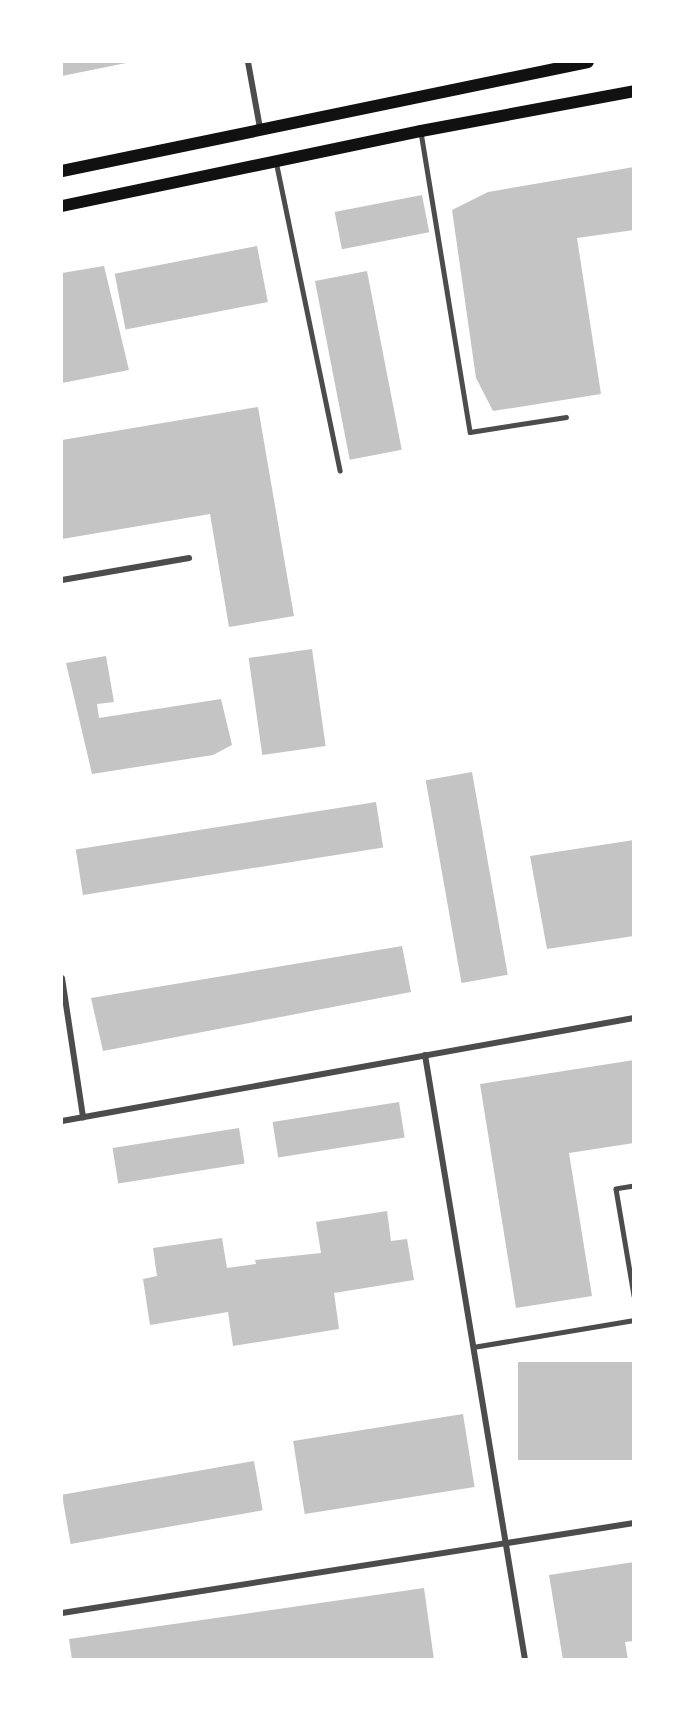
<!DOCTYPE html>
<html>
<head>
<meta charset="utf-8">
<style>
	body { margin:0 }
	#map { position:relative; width:695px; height:1721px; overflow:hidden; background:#fff; font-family:Ubuntu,sans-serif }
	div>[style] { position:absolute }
	.building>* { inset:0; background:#c4c4c4; transform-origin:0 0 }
	.service>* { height:4.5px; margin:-2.25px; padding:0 2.25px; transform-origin:2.25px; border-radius:2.25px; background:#4c4c4c }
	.minor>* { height:6px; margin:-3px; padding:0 3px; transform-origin:3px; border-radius:3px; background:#4c4c4c }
	.secondary>* { height:12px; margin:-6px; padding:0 6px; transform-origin:6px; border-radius:6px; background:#111 }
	span { translate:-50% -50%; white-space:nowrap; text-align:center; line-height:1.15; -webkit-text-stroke:6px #fff; paint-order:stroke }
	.frame { position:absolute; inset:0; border:63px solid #fff; pointer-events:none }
</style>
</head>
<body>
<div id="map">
	<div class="building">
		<div style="clip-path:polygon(62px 62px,126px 62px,126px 63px,62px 76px)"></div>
		<div style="clip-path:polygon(634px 167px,634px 230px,577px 238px,601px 394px,493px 411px,476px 378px,452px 210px,488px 192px)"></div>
		<div style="left:422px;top:195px;width:38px;height:89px;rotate:79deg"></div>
		<div style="left:257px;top:246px;width:57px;height:145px;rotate:79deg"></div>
		<div style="clip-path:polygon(104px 266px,129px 370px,62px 383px,62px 273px)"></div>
		<div style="left:367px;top:271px;width:182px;height:53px;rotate:79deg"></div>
		<div style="clip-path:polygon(258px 407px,294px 616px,229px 627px,210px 514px,62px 539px,62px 440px)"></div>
		<div style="left:312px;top:649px;width:98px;height:64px;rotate:82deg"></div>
		<div style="clip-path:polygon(106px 656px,114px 702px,97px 704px,99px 718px,221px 699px,232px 745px,213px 755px,92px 774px,66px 663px)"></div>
		<div style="left:472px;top:772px;width:206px;height:47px;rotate:80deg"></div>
		<div style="left:376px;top:802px;width:46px;height:304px;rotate:81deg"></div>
		<div style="clip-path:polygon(634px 840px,634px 936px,547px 949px,530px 856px)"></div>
		<div style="clip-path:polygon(402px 946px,411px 992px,103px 1051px,91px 998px)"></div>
		<div style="clip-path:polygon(634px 1060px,634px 1143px,569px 1153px,592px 1296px,516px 1308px,480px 1084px)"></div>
		<div style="left:399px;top:1102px;width:36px;height:128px;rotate:81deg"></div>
		<div style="left:239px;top:1128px;width:36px;height:128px;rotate:81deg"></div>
		<div style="clip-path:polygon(387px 1211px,391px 1241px,407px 1239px,414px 1280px,334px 1293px,339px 1329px,233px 1346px,228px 1312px,150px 1325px,143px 1279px,157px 1276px,153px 1248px,222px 1238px,227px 1268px,256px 1264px,255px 1260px,321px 1253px,316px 1222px)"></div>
		<div style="left:634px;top:1362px;width:98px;height:116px;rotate:90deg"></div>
		<div style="left:463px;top:1414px;width:74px;height:172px;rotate:81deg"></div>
		<div style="left:254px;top:1461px;width:50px;height:195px;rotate:80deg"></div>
		<div style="clip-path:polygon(634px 1562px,634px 1641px,625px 1642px,628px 1660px,563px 1660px,549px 1575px)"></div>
		<div style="clip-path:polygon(424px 1588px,434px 1660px,72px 1660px,69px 1639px)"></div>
	</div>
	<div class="service">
		<div style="left:421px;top:132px;width:304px;rotate:80.7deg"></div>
		<div style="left:470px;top:432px;width:97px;rotate:-8.9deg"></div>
		<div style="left:276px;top:161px;width:316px;rotate:78.3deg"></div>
		<div style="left:634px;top:1186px;width:18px;rotate:171deg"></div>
		<div style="left:616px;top:1189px;width:108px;rotate:80.4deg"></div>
		<div style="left:473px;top:1347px;width:163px;rotate:-9.5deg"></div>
	</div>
	<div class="minor">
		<div style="left:248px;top:62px;width:67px;rotate:79.7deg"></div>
		<div style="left:62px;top:580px;width:129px;rotate:-9.8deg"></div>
		<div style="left:62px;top:978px;width:141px;rotate:81.4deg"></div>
		<div style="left:425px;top:1055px;width:613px;rotate:80.61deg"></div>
		<div style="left:62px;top:1121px;width:581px;rotate:-10.21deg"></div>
		<div style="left:62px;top:1613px;width:579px;rotate:-8.94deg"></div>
	</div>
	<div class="secondary">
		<div style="left:62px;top:171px;width:537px;rotate:-11.71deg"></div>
		<div style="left:62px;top:206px;width:367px;rotate:-11.8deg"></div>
		<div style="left:421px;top:131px;width:217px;rotate:-10.6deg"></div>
	</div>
	<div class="frame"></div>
</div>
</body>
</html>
